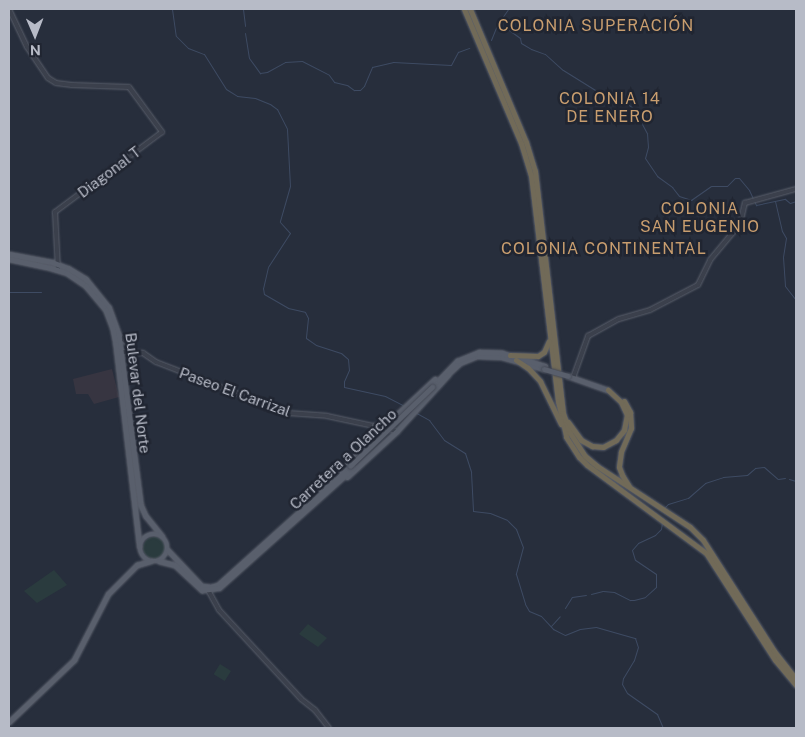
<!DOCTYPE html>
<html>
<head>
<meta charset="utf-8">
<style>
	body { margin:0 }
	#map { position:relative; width:805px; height:737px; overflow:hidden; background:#272e3c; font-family:"Public Sans",sans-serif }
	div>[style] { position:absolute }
	.medical>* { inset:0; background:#373541 }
	.green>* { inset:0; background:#2a3b3e; transform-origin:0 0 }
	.round { border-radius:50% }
	.stream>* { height:1px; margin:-0.5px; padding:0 0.5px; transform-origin:0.5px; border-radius:0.5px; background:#3e4b63 }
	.roads { filter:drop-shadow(0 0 1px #595e6a) drop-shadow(0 0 1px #595e6a) }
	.minor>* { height:4px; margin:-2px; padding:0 2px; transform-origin:2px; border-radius:2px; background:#3b404c }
	.major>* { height:4.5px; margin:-2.25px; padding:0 2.25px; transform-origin:2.25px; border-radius:2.25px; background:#595f6c }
	.major>.ring { margin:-2.25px; padding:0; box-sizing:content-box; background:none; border:4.5px solid #595f6c; border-radius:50% }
	.highway>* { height:5px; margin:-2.5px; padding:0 2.5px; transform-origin:2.5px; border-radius:2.5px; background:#716a58 }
	.bridges { filter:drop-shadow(0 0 1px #444955) drop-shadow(0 0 1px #444955) }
	.major-bridge>* { height:4.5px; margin:-2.25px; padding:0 2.25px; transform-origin:2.25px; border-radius:2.25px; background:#595f6c }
	span { translate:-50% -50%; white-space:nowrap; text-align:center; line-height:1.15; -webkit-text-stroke:5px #202531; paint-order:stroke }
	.street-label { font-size:15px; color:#b7bbc7 }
	.neighbourhood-label { font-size:16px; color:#c99e6f; letter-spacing:1px }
	.frame { position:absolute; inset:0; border:10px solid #b7bbc7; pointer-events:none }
	.north { position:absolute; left:10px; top:10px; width:50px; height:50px; -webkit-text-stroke:4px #202531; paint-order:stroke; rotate:179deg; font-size:14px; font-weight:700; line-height:20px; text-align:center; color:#b7bbc7 }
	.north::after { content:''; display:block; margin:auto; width:18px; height:22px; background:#b7bbc7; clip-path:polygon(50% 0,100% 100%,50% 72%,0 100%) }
</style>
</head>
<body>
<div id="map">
	<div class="medical">
		<div style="clip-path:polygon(112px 369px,119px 397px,94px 404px,88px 394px,76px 394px,73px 379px)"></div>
	</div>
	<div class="green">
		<div class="round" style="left:143px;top:537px;width:22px;height:22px"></div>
		<div style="clip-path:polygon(54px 570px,67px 585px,37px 603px,24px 591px)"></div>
		<div style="clip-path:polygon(308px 624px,327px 638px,318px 647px,299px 634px)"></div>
		<div style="left:220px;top:664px;width:13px;height:12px;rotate:32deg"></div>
	</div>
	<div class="stream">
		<div style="left:172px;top:9px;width:27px;rotate:82deg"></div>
		<div style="left:176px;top:36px;width:17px;rotate:45deg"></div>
		<div style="left:188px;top:48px;width:17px;rotate:21deg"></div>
		<div style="left:204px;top:54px;width:41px;rotate:57.8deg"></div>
		<div style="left:226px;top:89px;width:13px;rotate:32deg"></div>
		<div style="left:237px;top:96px;width:18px;rotate:6deg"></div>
		<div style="left:255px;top:98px;width:16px;rotate:22deg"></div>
		<div style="left:270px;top:104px;width:9px;rotate:36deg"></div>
		<div style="left:277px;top:109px;width:22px;rotate:63deg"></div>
		<div style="left:287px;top:129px;width:57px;rotate:87deg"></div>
		<div style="left:290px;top:186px;width:37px;rotate:106deg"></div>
		<div style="left:280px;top:222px;width:15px;rotate:48deg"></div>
		<div style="left:290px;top:233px;width:40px;rotate:122.9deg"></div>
		<div style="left:268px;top:267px;width:22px;rotate:103deg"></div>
		<div style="left:263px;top:288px;width:6px;rotate:81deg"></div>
		<div style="left:264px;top:294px;width:28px;rotate:30deg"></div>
		<div style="left:288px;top:308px;width:17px;rotate:13deg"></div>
		<div style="left:305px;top:312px;width:7px;rotate:63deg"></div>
		<div style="left:308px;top:318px;width:20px;rotate:96deg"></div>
		<div style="left:306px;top:338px;width:12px;rotate:35deg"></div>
		<div style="left:316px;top:345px;width:26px;rotate:18deg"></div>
		<div style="left:341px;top:353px;width:9px;rotate:41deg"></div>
		<div style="left:348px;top:359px;width:11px;rotate:85deg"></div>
		<div style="left:349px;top:370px;width:12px;rotate:114deg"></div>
		<div style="left:344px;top:381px;width:6px;rotate:90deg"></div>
		<div style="left:344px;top:387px;width:42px;rotate:12.4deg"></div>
		<div style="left:385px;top:396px;width:20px;rotate:27deg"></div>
		<div style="left:243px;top:9px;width:17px;rotate:83deg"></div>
		<div style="left:503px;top:16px;width:15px;rotate:67deg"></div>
		<div style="left:509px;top:30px;width:14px;rotate:36deg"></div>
		<div style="left:520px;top:38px;width:5px;rotate:79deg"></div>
		<div style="left:521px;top:43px;width:12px;rotate:31deg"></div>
		<div style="left:531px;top:49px;width:15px;rotate:20deg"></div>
		<div style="left:545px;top:54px;width:24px;rotate:42deg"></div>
		<div style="left:563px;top:70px;width:44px;rotate:31.9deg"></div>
		<div style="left:600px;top:93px;width:15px;rotate:4deg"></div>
		<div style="left:615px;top:94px;width:24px;rotate:38deg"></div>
		<div style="left:634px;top:109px;width:27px;rotate:62deg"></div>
		<div style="left:647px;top:133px;width:14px;rotate:86deg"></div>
		<div style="left:648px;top:147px;width:11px;rotate:105deg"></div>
		<div style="left:645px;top:158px;width:22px;rotate:56deg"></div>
		<div style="left:657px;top:176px;width:19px;rotate:36deg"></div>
		<div style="left:672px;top:187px;width:11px;rotate:52deg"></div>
		<div style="left:679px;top:196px;width:13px;rotate:18deg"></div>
		<div style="left:691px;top:200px;width:24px;rotate:-35deg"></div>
		<div style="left:711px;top:186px;width:16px"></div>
		<div style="left:727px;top:186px;width:11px;rotate:-45deg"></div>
		<div style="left:735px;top:178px;width:4px"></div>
		<div style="left:739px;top:178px;width:16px;rotate:50deg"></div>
		<div style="left:749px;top:190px;width:17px;rotate:65deg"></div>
		<div style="left:756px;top:205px;width:30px;rotate:-12deg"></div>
		<div style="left:785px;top:199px;width:6px;rotate:39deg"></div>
		<div style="left:790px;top:203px;width:6px;rotate:-18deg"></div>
		<div style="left:245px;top:33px;width:25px;rotate:81deg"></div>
		<div style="left:249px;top:58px;width:19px;rotate:54deg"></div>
		<div style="left:260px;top:73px;width:7px;rotate:-8deg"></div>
		<div style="left:267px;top:72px;width:21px;rotate:-29deg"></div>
		<div style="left:285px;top:62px;width:17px;rotate:-3deg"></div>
		<div style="left:302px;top:61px;width:30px;rotate:27deg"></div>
		<div style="left:329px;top:75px;width:9px;rotate:54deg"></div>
		<div style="left:334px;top:82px;width:13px;rotate:13deg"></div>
		<div style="left:347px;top:85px;width:9px;rotate:36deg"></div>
		<div style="left:354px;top:90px;width:6px"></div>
		<div style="left:360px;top:90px;width:6px;rotate:-45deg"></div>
		<div style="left:364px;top:86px;width:21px;rotate:-67deg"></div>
		<div style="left:372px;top:67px;width:22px;rotate:-13deg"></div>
		<div style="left:393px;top:62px;width:58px;rotate:3deg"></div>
		<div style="left:451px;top:65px;width:15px;rotate:-62deg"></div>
		<div style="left:458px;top:52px;width:12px;rotate:-20deg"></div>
		<div style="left:491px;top:40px;width:16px;rotate:-68deg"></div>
		<div style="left:497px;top:25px;width:19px;rotate:-55deg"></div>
		<div style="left:775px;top:201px;width:31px;rotate:77deg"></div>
		<div style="left:782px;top:231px;width:8px;rotate:60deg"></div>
		<div style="left:786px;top:238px;width:19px;rotate:99deg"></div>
		<div style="left:783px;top:257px;width:29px;rotate:86deg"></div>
		<div style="left:785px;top:286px;width:18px;rotate:52deg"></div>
		<div style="left:9px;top:292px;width:32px"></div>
		<div style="left:411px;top:410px;width:21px;rotate:29deg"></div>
		<div style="left:429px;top:420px;width:25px;rotate:53deg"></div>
		<div style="left:444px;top:440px;width:25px;rotate:32deg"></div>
		<div style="left:465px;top:453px;width:20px;rotate:72deg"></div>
		<div style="left:471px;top:472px;width:39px;rotate:87deg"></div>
		<div style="left:473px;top:511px;width:17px;rotate:7deg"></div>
		<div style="left:490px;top:513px;width:18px;rotate:22deg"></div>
		<div style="left:507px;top:520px;width:13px;rotate:45deg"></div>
		<div style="left:516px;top:529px;width:19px;rotate:69deg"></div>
		<div style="left:523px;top:547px;width:28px;rotate:105deg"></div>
		<div style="left:516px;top:574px;width:31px;rotate:73deg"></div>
		<div style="left:525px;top:604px;width:8px;rotate:60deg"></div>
		<div style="left:529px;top:611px;width:13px;rotate:23deg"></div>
		<div style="left:541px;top:616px;width:18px;rotate:47deg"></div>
		<div style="left:553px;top:629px;width:13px;rotate:27deg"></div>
		<div style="left:565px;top:635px;width:16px;rotate:-22deg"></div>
		<div style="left:580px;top:629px;width:16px;rotate:-7deg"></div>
		<div style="left:596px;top:627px;width:41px;rotate:15.8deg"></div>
		<div style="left:635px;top:638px;width:9px;rotate:72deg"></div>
		<div style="left:638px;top:647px;width:14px;rotate:107deg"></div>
		<div style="left:634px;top:660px;width:21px;rotate:121deg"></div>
		<div style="left:623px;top:678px;width:6px;rotate:99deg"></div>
		<div style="left:622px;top:684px;width:10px;rotate:61deg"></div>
		<div style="left:627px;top:693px;width:37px;rotate:35deg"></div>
		<div style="left:657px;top:714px;width:15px;rotate:67deg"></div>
		<div style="left:789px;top:479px;width:7px;rotate:16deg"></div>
		<div style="left:665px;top:507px;width:4px;rotate:-45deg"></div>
		<div style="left:668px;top:504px;width:21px;rotate:-17deg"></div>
		<div style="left:688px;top:498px;width:23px;rotate:-41deg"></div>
		<div style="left:705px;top:483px;width:19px;rotate:-18deg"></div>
		<div style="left:723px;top:477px;width:24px;rotate:-5deg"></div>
		<div style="left:747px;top:475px;width:11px;rotate:-41deg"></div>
		<div style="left:755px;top:468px;width:9px;rotate:-6deg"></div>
		<div style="left:764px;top:467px;width:18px;rotate:41deg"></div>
		<div style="left:778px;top:479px;width:7px;rotate:-8deg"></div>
		<div style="left:591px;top:594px;width:12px;rotate:-14deg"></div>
		<div style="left:603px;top:591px;width:11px;rotate:5deg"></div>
		<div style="left:614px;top:592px;width:18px;rotate:27deg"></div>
		<div style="left:630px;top:600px;width:4px"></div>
		<div style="left:634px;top:600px;width:11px;rotate:-15deg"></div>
		<div style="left:645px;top:597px;width:15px;rotate:-42deg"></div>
		<div style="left:656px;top:587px;width:13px;rotate:-90deg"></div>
		<div style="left:656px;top:574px;width:25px;rotate:-146deg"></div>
		<div style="left:635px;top:560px;width:10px;rotate:-107deg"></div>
		<div style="left:632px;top:550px;width:9px;rotate:-49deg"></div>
		<div style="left:638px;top:543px;width:19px;rotate:-25deg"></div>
		<div style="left:655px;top:535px;width:8px;rotate:-45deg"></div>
		<div style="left:661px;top:529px;width:6px;rotate:-81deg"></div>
		<div style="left:565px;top:608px;width:13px;rotate:-58deg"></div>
		<div style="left:572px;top:597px;width:14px;rotate:-8deg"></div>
		<div style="left:551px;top:626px;width:13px;rotate:-48deg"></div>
	</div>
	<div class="roads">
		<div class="minor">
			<div style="left:9px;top:9px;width:42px;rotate:64.7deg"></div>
			<div style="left:27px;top:47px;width:37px;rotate:56deg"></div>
			<div style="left:48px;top:78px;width:9px;rotate:32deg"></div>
			<div style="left:56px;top:83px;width:16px;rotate:7deg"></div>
			<div style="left:72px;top:85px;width:57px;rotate:2deg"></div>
			<div style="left:129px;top:87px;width:56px;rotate:53.7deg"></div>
			<div style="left:162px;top:132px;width:134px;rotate:143.2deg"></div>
			<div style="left:55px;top:212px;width:58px;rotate:87deg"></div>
			<div style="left:119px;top:335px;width:21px;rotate:45deg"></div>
			<div style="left:119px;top:352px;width:24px;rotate:2deg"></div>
			<div style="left:143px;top:353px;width:16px;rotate:35deg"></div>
			<div style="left:156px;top:362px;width:142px;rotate:21.1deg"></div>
			<div style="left:288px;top:413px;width:39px;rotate:4deg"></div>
			<div style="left:327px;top:416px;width:72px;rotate:12.1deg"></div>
			<div style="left:573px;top:378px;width:45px;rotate:-70.3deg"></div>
			<div style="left:588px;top:336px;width:35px;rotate:-29deg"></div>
			<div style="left:619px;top:319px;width:32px;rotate:-16deg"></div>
			<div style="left:650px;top:310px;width:54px;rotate:-27.5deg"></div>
			<div style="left:698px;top:285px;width:28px;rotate:-64deg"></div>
			<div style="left:710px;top:260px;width:47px;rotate:-50.2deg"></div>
			<div style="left:740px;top:224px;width:22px;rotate:-77deg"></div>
			<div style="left:745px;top:203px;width:53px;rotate:-15.4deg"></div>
			<div style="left:208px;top:590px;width:23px;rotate:61deg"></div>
			<div style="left:219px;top:610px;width:121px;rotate:47.3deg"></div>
			<div style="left:301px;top:699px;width:18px;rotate:38deg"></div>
			<div style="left:315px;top:710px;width:23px;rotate:52deg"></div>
		</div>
		<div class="major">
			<div style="left:9px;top:254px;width:44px;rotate:10.5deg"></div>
			<div style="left:52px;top:262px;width:17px;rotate:21deg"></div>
			<div style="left:68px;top:268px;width:21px;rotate:31deg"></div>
			<div style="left:86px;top:279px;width:36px;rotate:51deg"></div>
			<div style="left:109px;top:307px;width:30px;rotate:70deg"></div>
			<div style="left:119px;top:335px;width:171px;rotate:82.6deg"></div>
			<div style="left:141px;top:505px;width:12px;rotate:66deg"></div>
			<div style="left:146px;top:516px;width:26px;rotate:51deg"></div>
			<div style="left:9px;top:259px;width:43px;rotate:12.1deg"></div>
			<div style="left:51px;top:268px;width:17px;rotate:17deg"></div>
			<div style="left:67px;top:273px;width:23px;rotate:34deg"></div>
			<div style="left:86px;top:286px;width:31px;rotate:50deg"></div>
			<div style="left:106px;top:310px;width:19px;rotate:69deg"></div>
			<div style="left:113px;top:328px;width:16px;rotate:79deg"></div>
			<div style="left:116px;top:344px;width:204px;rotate:83.3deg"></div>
			<div style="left:446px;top:376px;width:19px;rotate:-43deg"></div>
			<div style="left:460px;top:363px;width:18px;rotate:-22deg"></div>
			<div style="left:477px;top:356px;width:25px;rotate:2deg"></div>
			<div style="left:502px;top:357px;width:44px;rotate:15.9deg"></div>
			<div style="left:568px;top:376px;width:42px;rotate:19.3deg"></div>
			<div style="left:432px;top:387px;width:36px;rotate:-46deg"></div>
			<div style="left:457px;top:361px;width:24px;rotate:-22deg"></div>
			<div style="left:479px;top:352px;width:23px;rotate:2deg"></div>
			<div style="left:502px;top:353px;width:45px;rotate:16.8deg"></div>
			<div style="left:374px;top:426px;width:14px;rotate:-12deg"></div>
			<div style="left:388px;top:423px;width:64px;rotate:-43.1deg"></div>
			<div style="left:338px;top:473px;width:54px;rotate:-44.3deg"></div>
			<div style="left:377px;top:435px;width:6px;rotate:-90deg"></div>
			<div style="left:377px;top:429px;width:4px;rotate:-135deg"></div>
			<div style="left:347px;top:477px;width:68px;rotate:-42.6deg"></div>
			<div style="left:397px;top:431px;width:76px;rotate:-47.7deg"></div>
			<div class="ring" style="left:140px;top:534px;width:23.5px;height:23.5px"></div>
			<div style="left:168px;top:550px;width:50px;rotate:46.6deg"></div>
			<div style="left:202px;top:586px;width:9px;rotate:6deg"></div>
			<div style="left:211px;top:587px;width:7px;rotate:-16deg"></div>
			<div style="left:218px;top:585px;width:178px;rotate:-42deg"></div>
			<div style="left:159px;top:561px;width:16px;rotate:14deg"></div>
			<div style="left:175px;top:565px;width:37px;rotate:43deg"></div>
			<div style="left:202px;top:590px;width:17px;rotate:-7deg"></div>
			<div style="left:219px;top:588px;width:180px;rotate:-41.8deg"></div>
			<div style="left:9px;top:722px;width:90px;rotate:-43.6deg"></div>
			<div style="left:74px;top:660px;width:74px;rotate:-62.7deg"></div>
			<div style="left:108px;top:594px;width:41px;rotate:-45deg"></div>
			<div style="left:137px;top:565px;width:15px;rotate:-16deg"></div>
		</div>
		<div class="highway">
			<div style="left:464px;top:9px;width:146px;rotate:67deg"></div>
			<div style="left:521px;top:143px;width:34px;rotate:73deg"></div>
			<div style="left:531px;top:175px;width:228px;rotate:83.2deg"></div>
			<div style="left:558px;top:401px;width:37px;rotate:77deg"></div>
			<div style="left:566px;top:437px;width:24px;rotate:57deg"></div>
			<div style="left:579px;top:457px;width:11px;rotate:45deg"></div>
			<div style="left:587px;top:465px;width:148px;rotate:36.5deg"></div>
			<div style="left:706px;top:553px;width:127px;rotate:57.2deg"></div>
			<div style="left:775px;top:660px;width:33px;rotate:50deg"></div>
			<div style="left:470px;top:9px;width:144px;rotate:67.2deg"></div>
			<div style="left:526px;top:142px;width:30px;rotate:73deg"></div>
			<div style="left:535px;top:171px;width:244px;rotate:83.4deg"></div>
			<div style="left:563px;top:413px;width:21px;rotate:71deg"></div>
			<div style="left:570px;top:433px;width:27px;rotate:57deg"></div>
			<div style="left:585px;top:456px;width:16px;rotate:40deg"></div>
			<div style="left:597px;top:466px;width:111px;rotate:33.3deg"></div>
			<div style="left:690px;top:527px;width:18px;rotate:45deg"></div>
			<div style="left:703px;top:540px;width:132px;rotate:57.4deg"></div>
			<div style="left:774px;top:651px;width:36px;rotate:52deg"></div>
			<div style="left:510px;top:355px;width:28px;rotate:2deg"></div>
			<div style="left:538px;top:356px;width:7px;rotate:-34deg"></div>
			<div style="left:544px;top:352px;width:12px;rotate:-66deg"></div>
			<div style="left:516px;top:360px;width:14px;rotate:34deg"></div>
			<div style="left:528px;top:368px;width:18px;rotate:47deg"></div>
			<div style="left:540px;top:381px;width:48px;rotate:64deg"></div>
			<div style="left:624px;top:401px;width:13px;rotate:61deg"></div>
			<div style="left:630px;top:412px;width:16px;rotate:86deg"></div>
			<div style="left:631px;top:428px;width:26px;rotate:113deg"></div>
			<div style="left:621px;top:452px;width:15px;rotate:98deg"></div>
			<div style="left:619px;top:467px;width:9px;rotate:69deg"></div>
			<div style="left:622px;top:475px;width:13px;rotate:58deg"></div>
			<div style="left:568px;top:422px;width:22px;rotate:54deg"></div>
			<div style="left:581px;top:440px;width:13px;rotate:29deg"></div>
			<div style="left:592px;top:446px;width:11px;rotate:5deg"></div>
			<div style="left:603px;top:447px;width:15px;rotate:-28deg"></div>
			<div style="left:616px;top:440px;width:13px;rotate:-51deg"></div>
			<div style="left:624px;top:430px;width:15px;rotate:-79deg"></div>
			<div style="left:627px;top:415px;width:14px;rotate:-115deg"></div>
			<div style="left:621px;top:402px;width:18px;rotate:-137deg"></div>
		</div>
	</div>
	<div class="bridges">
		<div class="major-bridge">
			<div style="left:544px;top:369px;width:25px;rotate:16deg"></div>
			<div style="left:350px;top:466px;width:114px;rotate:-43.9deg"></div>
		</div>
	</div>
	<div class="street-label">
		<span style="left:109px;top:172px;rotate:-37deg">Diagonal T</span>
		<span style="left:235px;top:392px;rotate:20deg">Paseo El Carrizal</span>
		<span style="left:138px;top:393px;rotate:83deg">Bulevar del Norte</span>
		<span style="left:343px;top:459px;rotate:-43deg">Carretera a Olancho</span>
	</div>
	<div class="neighbourhood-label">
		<span style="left:596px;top:26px">COLONIA SUPERACIÓN</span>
		<span style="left:610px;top:108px">COLONIA 14<br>DE ENERO</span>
		<span style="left:700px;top:218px">COLONIA<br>SAN EUGENIO</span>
		<span style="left:604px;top:249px">COLONIA CONTINENTAL</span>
	</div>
	<div class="frame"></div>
	<div class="north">N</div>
</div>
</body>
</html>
